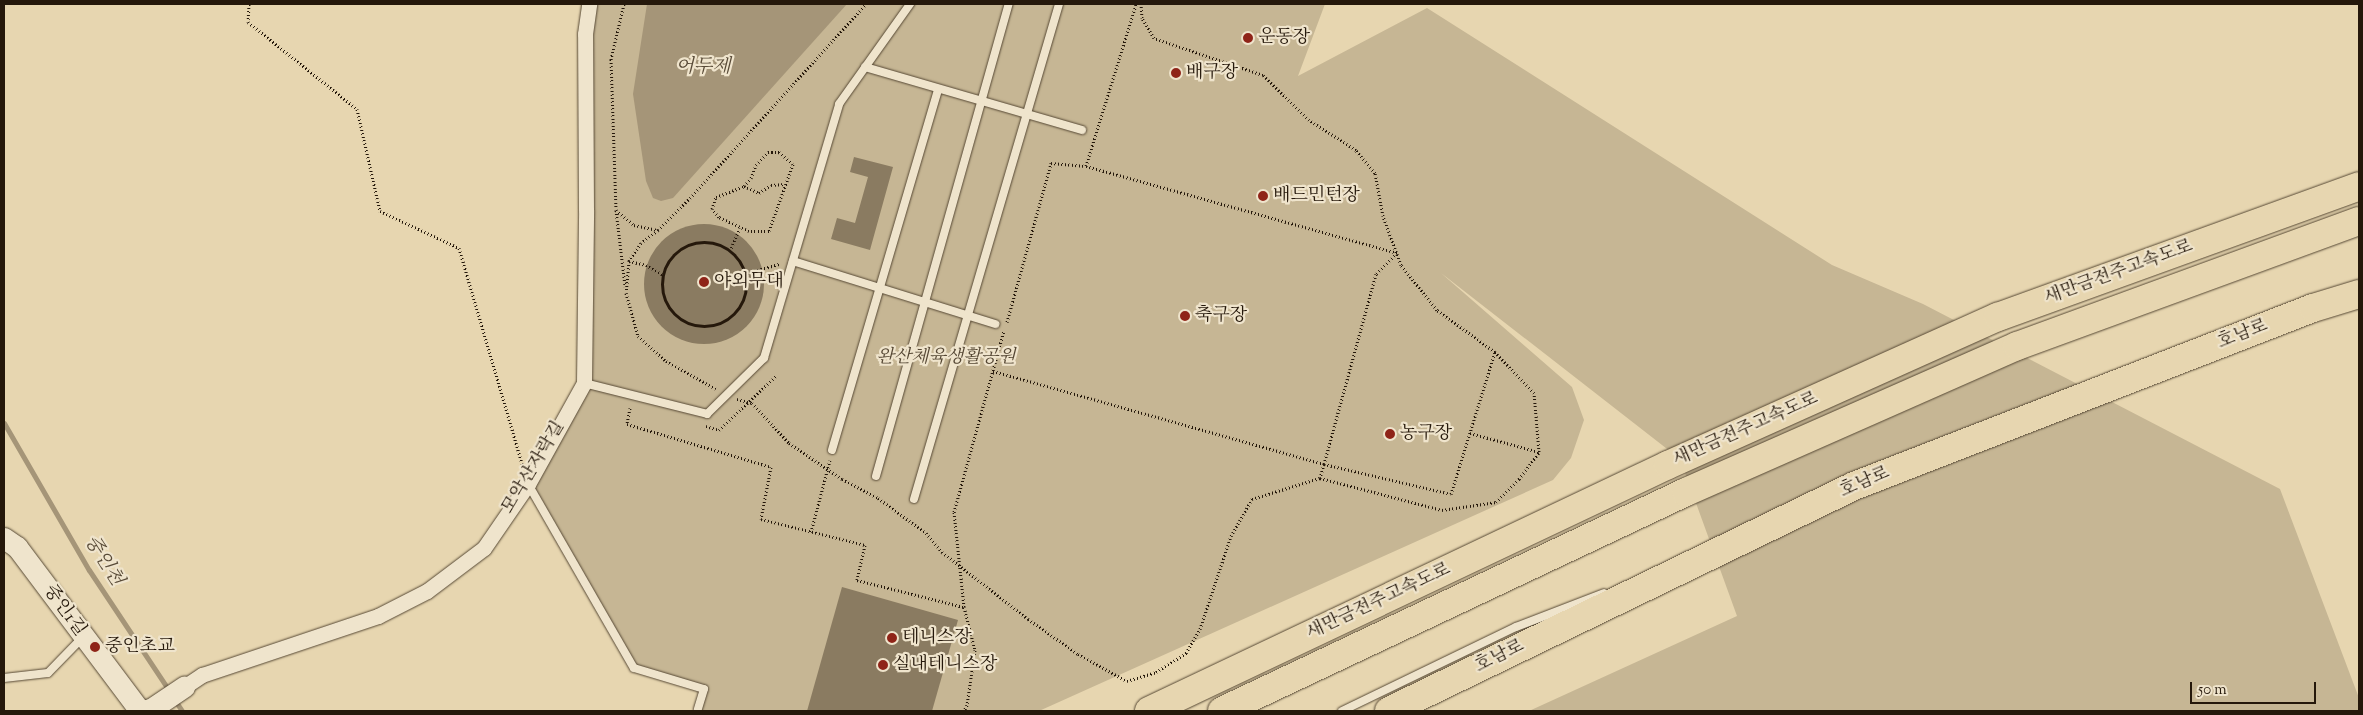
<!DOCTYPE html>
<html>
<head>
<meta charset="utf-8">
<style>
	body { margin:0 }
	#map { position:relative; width:2363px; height:715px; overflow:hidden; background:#e7d6b0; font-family:"Sorts Mill Goudy","Noto Serif KR",serif }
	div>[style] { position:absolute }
	.green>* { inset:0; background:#c6b694 }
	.water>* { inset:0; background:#a59578 }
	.stream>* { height:5px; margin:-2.5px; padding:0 2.5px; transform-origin:2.5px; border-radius:2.5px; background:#a59578 }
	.building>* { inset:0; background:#8a7b61 }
	.round { border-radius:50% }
	.path>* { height:3px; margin-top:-1.5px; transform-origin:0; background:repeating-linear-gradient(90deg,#25180b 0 1px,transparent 0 3.5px) }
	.path>.ring { margin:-1.5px; padding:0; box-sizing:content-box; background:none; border:3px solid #25180b; border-radius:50% }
	.roads { filter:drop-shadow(0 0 1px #564834) drop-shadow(0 0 1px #564834) }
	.lane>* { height:8px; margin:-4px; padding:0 4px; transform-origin:4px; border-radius:4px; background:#efe4cc }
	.street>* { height:15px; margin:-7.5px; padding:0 7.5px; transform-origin:7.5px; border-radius:7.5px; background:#efe4cc }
	.secondary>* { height:21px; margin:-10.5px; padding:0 10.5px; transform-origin:10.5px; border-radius:10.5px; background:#efe4cc }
	.highway>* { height:28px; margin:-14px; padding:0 14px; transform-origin:14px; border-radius:14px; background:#e7d6b0 }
	.dots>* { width:14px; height:14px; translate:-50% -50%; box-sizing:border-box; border:2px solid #efe4cc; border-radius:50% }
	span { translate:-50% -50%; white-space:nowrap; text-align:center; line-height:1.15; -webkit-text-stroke:4.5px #efe4cc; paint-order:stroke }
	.poi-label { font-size:18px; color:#25180b }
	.left { translate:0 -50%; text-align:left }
	.street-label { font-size:18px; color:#25180b }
	.park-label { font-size:18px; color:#554734; font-style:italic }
	.water-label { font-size:19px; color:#584a37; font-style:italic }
	.frame { position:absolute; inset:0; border:5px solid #25180b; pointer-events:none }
	.scale { position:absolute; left:2190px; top:682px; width:126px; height:22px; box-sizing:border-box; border:2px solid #25180b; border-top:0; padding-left:6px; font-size:15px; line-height:18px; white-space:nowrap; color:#25180b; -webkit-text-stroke:4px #efe4cc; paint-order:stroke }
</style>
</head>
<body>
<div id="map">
	<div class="green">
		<div style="clip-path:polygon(589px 4px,1325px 4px,1298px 76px,1427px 8px,1832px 265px,1923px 304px,2280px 489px,2359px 698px,2359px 711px,1529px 711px,1737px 616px,1680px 459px,1441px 273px,1572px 387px,1584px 420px,1571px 458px,1553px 480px,1039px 711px,697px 711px,704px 689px,634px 668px,528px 484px,584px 383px)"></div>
	</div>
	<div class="water">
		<div style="clip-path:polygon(647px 4px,847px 4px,673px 198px,661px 201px,653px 198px,646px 181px,633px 94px)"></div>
	</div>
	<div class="stream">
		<div style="left:4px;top:423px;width:170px;rotate:60deg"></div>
		<div style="left:89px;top:570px;width:146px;rotate:56.4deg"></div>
		<div style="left:174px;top:699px;width:14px;rotate:56deg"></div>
	</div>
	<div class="building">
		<div style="clip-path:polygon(854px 157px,893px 167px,870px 250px,831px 239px,837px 218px,855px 223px,868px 177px,850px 172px)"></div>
		<div class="round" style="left:644px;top:224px;width:120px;height:120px"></div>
		<div style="clip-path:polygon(842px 587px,958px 620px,932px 711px,807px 711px)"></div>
	</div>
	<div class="path">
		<div style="left:249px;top:4px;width:18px;rotate:93deg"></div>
		<div style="left:248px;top:22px;width:139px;rotate:38.6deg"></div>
		<div style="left:357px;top:109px;width:105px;rotate:77.3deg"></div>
		<div style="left:380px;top:211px;width:87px;rotate:25.1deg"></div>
		<div style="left:459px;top:248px;width:225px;rotate:73.7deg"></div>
		<div style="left:624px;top:4px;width:57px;rotate:103.3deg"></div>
		<div style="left:611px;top:59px;width:151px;rotate:88.1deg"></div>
		<div style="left:616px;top:210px;width:77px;rotate:83.2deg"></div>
		<div style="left:768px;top:152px;width:11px"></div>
		<div style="left:779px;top:152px;width:18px;rotate:41deg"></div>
		<div style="left:793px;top:164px;width:71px;rotate:109.7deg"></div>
		<div style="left:769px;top:231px;width:20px;rotate:180deg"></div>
		<div style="left:749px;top:231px;width:33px;rotate:-155deg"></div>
		<div style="left:719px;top:217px;width:11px;rotate:-131deg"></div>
		<div style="left:712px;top:209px;width:13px;rotate:-72deg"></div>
		<div style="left:716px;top:197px;width:30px;rotate:-21deg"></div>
		<div style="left:744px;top:186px;width:11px;rotate:-49deg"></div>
		<div style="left:751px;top:178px;width:14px;rotate:-69deg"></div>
		<div style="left:756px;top:165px;width:18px;rotate:-47deg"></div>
		<div style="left:1086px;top:166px;width:323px;rotate:15.6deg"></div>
		<div style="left:1397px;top:253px;width:30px;rotate:135deg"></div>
		<div style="left:1376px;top:274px;width:197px;rotate:105.3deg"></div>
		<div style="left:1324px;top:464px;width:130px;rotate:13.3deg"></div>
		<div style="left:1451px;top:494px;width:149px;rotate:-72.8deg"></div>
		<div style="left:744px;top:186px;width:17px;rotate:25deg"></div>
		<div style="left:759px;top:193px;width:14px;rotate:-34deg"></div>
		<div style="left:771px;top:185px;width:14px;rotate:-4deg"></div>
		<div style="left:616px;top:210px;width:23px;rotate:40deg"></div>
		<div style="left:634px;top:225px;width:25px;rotate:12deg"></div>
		<div style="left:658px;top:230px;width:45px;rotate:-45deg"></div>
		<div style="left:690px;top:198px;width:262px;rotate:-47.8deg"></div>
		<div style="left:658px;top:230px;width:21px;rotate:143deg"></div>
		<div style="left:641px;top:243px;width:22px;rotate:124deg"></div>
		<div style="left:629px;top:261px;width:32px;rotate:95deg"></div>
		<div style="left:626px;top:293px;width:45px;rotate:74.4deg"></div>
		<div style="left:638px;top:336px;width:38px;rotate:42deg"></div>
		<div style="left:666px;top:361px;width:57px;rotate:29.2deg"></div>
		<div class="ring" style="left:662px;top:242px;width:81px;height:81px"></div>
		<div style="left:730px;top:251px;width:25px;rotate:-67deg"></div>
		<div style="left:629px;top:261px;width:17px;rotate:13deg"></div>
		<div style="left:646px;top:265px;width:20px;rotate:30deg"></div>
		<div style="left:744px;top:274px;width:37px;rotate:-16deg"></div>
		<div style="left:1007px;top:322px;width:165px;rotate:-74.5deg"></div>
		<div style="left:1051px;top:163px;width:35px;rotate:5deg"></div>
		<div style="left:1086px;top:166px;width:170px;rotate:-72.8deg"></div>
		<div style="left:993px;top:371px;width:344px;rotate:15.7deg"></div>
		<div style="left:1324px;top:464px;width:15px;rotate:106deg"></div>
		<div style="left:737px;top:399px;width:16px;rotate:15deg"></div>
		<div style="left:752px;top:403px;width:54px;rotate:47.2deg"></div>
		<div style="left:789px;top:443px;width:64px;rotate:34.2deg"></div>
		<div style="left:842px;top:479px;width:41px;rotate:27.8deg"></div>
		<div style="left:878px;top:498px;width:59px;rotate:36.1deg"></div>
		<div style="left:926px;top:533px;width:25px;rotate:50deg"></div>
		<div style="left:942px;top:552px;width:109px;rotate:37.9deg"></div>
		<div style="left:1028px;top:619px;width:61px;rotate:35deg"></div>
		<div style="left:1078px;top:654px;width:56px;rotate:28.9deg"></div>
		<div style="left:1127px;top:681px;width:30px;rotate:-17deg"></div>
		<div style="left:1156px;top:672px;width:36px;rotate:-32deg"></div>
		<div style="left:1186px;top:653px;width:28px;rotate:-60deg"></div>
		<div style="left:1200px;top:629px;width:98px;rotate:-71.6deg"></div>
		<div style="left:1231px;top:536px;width:43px;rotate:-60.4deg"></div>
		<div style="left:1252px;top:499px;width:71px;rotate:-17.2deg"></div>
		<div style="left:1320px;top:478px;width:126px;rotate:14.7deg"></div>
		<div style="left:1442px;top:510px;width:55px;rotate:-8.4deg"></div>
		<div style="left:1496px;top:502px;width:33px;rotate:-45deg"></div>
		<div style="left:1519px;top:479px;width:34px;rotate:-53deg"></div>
		<div style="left:1539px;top:452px;width:59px;rotate:-94.8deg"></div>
		<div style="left:1534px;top:393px;width:57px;rotate:-133.6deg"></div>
		<div style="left:1495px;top:352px;width:72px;rotate:-144.1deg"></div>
		<div style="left:1437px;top:310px;width:58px;rotate:-128.7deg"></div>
		<div style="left:1401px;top:265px;width:52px;rotate:-110.2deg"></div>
		<div style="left:1383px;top:216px;width:44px;rotate:-100.5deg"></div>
		<div style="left:1375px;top:173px;width:30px;rotate:-130deg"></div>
		<div style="left:1356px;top:150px;width:56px;rotate:-147.4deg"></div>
		<div style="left:1309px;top:120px;width:64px;rotate:-135.6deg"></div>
		<div style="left:1263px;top:75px;width:115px;rotate:-161.3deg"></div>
		<div style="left:1154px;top:38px;width:23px;rotate:-121deg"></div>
		<div style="left:1142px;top:18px;width:14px;rotate:-94deg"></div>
		<div style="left:630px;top:408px;width:16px;rotate:101deg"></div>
		<div style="left:627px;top:424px;width:150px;rotate:16.6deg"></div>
		<div style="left:771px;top:467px;width:53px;rotate:100.9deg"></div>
		<div style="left:761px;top:519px;width:107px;rotate:14deg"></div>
		<div style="left:865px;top:545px;width:36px;rotate:103deg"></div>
		<div style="left:857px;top:580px;width:110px;rotate:14.2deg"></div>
		<div style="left:964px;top:607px;width:44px;rotate:75.7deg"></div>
		<div style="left:975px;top:650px;width:56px;rotate:98.3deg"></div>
		<div style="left:967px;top:705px;width:7px;rotate:117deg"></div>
		<div style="left:706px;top:426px;width:14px;rotate:17deg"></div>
		<div style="left:719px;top:430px;width:79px;rotate:-43.5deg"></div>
		<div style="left:1470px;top:433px;width:72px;rotate:15.4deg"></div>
		<div style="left:811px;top:532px;width:74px;rotate:-75.2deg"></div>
		<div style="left:964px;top:607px;width:96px;rotate:-96deg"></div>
		<div style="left:954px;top:512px;width:188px;rotate:-74.6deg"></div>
	</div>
	<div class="roads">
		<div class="lane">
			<div style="left:865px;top:67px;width:226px;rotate:16.2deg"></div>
			<div style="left:793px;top:261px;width:212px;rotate:17.3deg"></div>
			<div style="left:584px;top:383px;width:127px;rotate:14.1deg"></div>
			<div style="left:707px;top:414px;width:80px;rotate:-44.5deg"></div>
			<div style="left:764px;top:358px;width:265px;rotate:-73.5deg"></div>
			<div style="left:839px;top:104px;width:123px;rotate:-54.6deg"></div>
			<div style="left:832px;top:450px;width:376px;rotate:-73.6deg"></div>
			<div style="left:876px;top:476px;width:490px;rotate:-74.3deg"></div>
			<div style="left:528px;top:484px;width:212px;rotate:60.1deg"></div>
			<div style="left:634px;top:668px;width:73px;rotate:16.7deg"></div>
			<div style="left:704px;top:689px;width:21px;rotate:107deg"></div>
			<div style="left:914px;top:499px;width:516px;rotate:-73.67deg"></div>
			<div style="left:4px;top:678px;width:44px;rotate:-6.5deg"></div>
			<div style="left:48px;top:673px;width:50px;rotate:-45.8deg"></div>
			<div style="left:1342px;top:711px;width:193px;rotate:-25.8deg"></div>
			<div style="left:1516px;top:627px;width:94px;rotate:-21.1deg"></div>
		</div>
		<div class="street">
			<div style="left:184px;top:687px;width:22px;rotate:-34deg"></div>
			<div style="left:202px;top:675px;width:186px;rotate:-18.5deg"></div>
			<div style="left:378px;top:616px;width:55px;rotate:-27deg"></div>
			<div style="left:427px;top:591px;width:71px;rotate:-37deg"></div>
			<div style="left:484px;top:548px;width:78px;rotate:-55.5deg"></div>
			<div style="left:528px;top:484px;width:115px;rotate:-61deg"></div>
			<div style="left:584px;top:383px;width:173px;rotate:-89.3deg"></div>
			<div style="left:586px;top:210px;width:176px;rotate:-90.3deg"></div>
			<div style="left:585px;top:34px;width:30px;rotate:-82deg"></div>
		</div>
		<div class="secondary">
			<div style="left:4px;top:538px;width:16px;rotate:35deg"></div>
			<div style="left:17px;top:547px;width:205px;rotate:53.1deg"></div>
			<div style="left:140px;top:711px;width:11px;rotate:-10deg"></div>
			<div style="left:151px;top:709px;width:40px;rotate:-34deg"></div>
		</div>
		<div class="highway">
			<div style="left:1149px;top:711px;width:574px;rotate:-25.36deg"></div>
			<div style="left:1668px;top:465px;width:362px;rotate:-24.2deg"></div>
			<div style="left:1998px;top:317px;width:384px;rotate:-19.9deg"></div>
			<div style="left:1222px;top:711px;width:513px;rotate:-25.27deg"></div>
			<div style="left:1686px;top:492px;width:362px;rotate:-23.8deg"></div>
			<div style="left:2017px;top:346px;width:364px;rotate:-20.1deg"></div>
			<div style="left:1389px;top:711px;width:517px;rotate:-25.82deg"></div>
			<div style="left:1854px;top:486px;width:492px;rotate:-21.2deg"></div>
			<div style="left:2313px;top:308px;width:48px;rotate:-16.9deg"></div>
		</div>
	</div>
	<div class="dots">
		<div style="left:1248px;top:38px;background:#8f2418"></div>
		<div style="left:1176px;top:73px;background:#8f2418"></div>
		<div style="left:1263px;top:196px;background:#8f2418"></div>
		<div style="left:704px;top:282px;background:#8f2418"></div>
		<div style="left:1185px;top:316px;background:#8f2418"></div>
		<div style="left:1390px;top:434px;background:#8f2418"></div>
		<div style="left:892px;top:638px;background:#8f2418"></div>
		<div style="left:95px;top:647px;background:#8f2418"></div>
		<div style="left:883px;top:665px;background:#8f2418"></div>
	</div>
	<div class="poi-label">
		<span class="left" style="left:1258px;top:38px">운동장</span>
		<span class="left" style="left:1186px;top:73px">배구장</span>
		<span class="left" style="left:1273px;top:196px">배드민턴장</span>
		<span class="left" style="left:714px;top:282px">야외무대</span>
		<span class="left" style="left:1195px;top:316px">축구장</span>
		<span class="left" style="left:1400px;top:434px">농구장</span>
		<span class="left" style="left:902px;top:638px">테니스장</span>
		<span class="left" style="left:105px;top:647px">중인초교</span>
		<span class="left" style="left:893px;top:665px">실내테니스장</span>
	</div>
	<div class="street-label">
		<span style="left:2119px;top:273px;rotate:-20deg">새만금전주고속도로</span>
		<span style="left:2243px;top:335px;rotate:-21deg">호남로</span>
		<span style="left:1746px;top:430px;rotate:-24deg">새만금전주고속도로</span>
		<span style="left:534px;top:468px;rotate:-59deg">모악산자락길</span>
		<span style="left:1865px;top:483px;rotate:-23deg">호남로</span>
		<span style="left:1379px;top:602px;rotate:-25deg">새만금전주고속도로</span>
		<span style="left:64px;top:611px;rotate:54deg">중인1길</span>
		<span style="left:1500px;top:657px;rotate:-26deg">호남로</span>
	</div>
	<div class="park-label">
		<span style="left:946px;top:358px">완산체육생활공원</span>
	</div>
	<div class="water-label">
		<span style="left:703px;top:68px">어두제</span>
		<span style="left:103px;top:561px;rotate:58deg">중인천</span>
	</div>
	<div class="frame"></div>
	<div class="scale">50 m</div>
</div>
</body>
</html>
